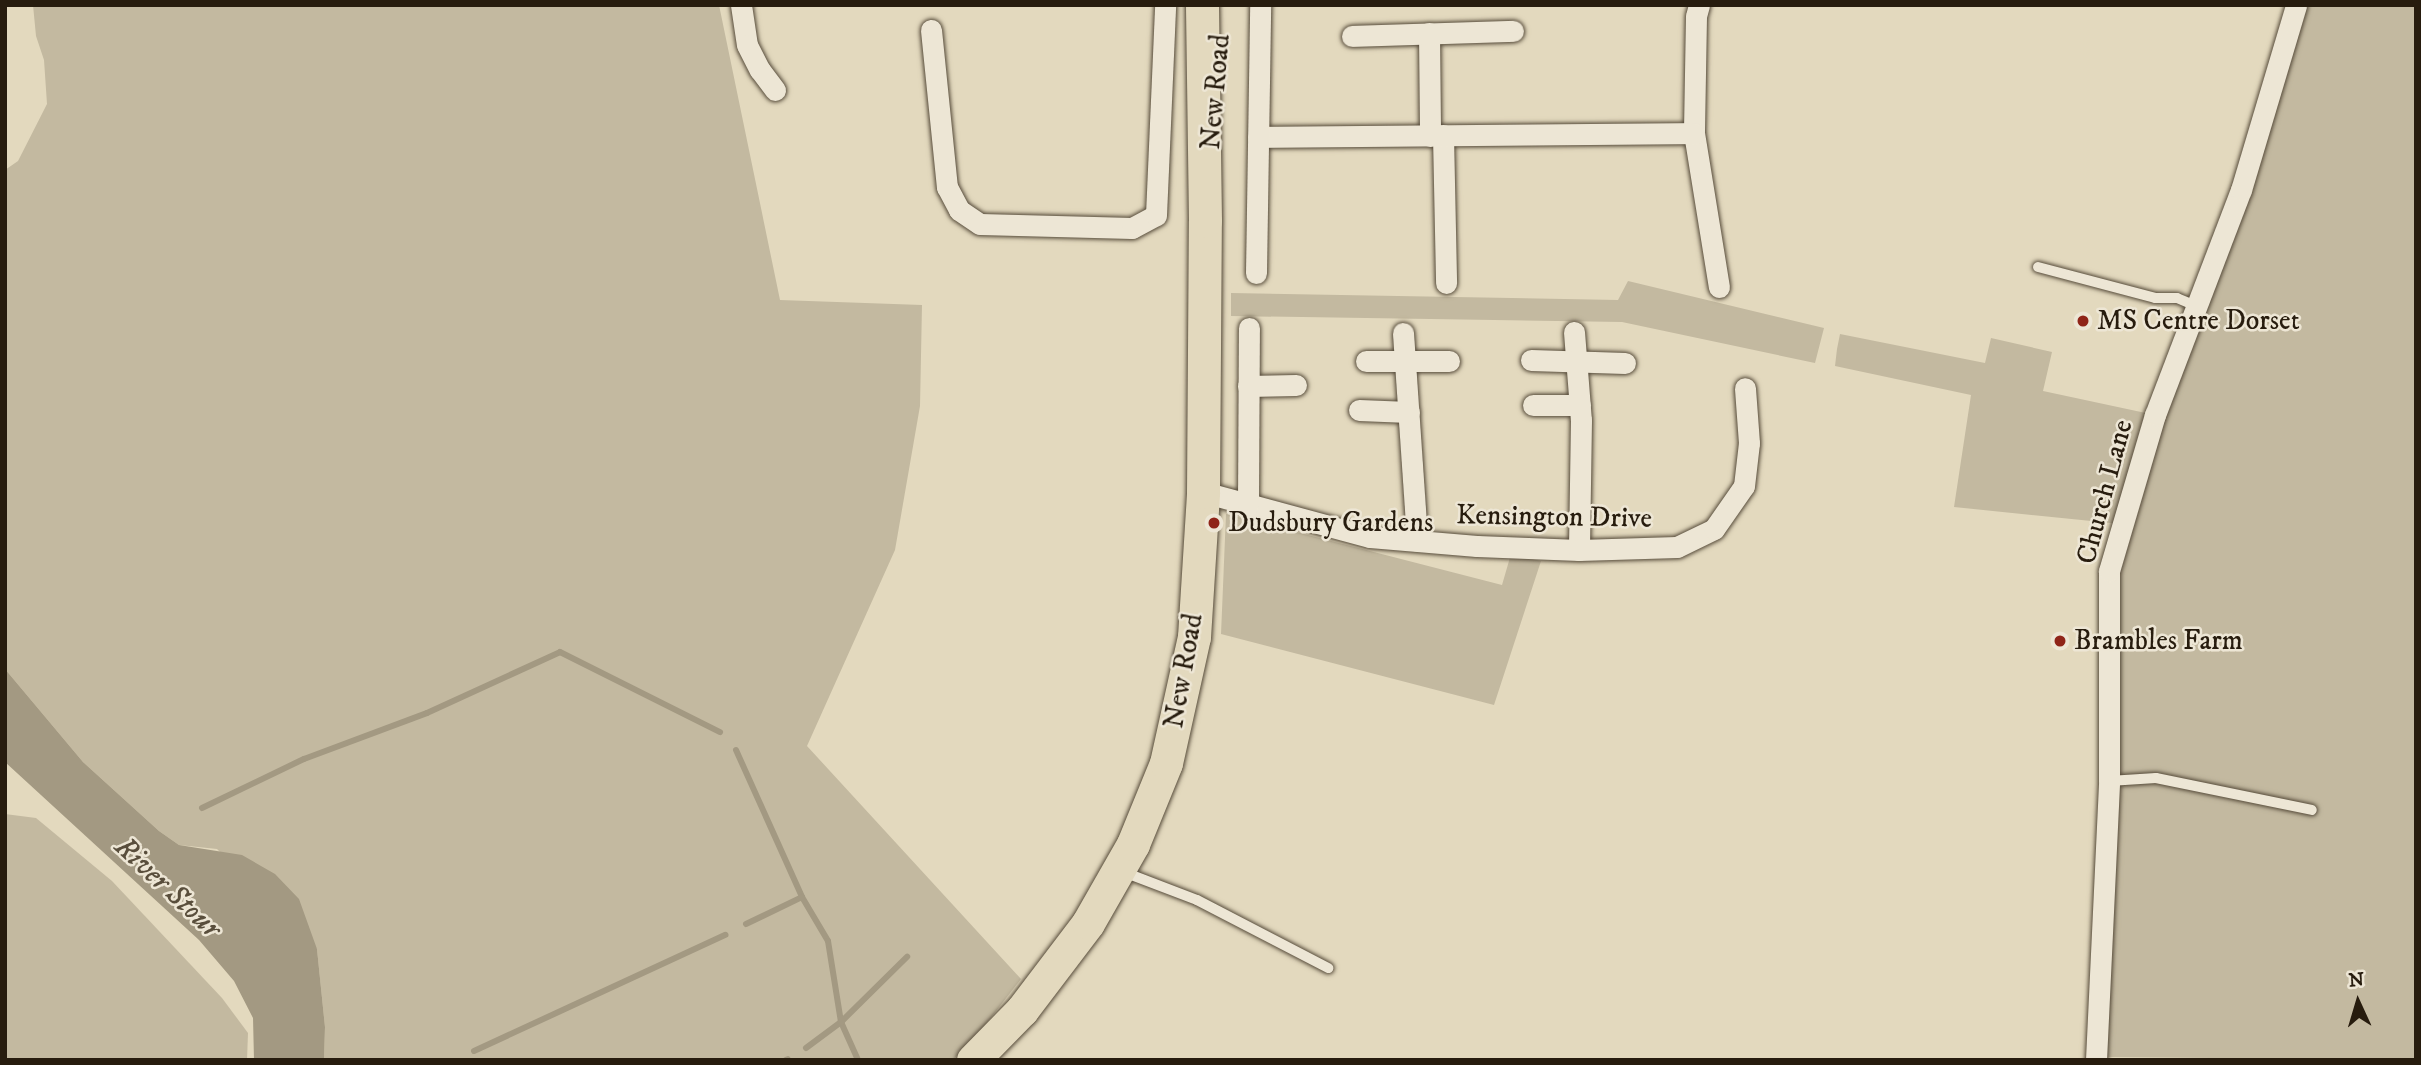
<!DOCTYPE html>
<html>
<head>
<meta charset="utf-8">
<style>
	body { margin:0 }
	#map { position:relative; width:2421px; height:1065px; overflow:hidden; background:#e3d9be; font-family:"IM FELL DW Pica",serif }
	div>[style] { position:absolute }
	.green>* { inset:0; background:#c3b9a0 }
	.water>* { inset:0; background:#a39982 }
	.stream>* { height:6px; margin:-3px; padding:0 3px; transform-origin:3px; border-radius:3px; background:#a39982 }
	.roads { filter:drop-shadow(0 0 2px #564b3a) drop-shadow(0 0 2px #564b3a) }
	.lane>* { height:10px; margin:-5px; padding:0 5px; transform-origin:5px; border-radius:5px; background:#ede6d5 }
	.street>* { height:21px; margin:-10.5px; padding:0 10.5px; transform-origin:10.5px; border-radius:10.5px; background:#ede6d5 }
	.primary>* { height:33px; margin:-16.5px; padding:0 16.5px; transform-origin:16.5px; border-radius:16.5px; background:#e3d9be }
	.dots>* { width:19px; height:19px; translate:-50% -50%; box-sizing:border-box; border:4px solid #ede6d5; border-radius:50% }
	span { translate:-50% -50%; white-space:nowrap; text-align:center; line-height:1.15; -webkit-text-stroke:5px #ede6d5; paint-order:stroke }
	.street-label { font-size:28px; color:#271c0e }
	.poi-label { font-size:28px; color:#271c0e }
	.left { translate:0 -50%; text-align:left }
	.water-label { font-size:30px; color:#594e3c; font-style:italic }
	.frame { position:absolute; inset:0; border:7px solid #271c0e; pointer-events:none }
	.north { position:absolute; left:2323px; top:967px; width:70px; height:70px; -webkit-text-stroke:5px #ede6d5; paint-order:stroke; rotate:356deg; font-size:19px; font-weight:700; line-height:28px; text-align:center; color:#271c0e }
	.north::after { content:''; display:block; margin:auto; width:24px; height:32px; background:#271c0e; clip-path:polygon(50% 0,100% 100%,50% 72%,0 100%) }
</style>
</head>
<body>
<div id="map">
	<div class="green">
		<div style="clip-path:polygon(33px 5px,719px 5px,780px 300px,922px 305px,920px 406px,895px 550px,807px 746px,1021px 979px,982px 1029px,953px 1060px,324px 1060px,325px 1027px,317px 949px,217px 849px,179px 845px,159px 831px,83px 762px,5px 669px,5px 170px,18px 161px,47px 104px,44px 60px,36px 36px)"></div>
		<div style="clip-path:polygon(2296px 5px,2416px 5px,2416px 1060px,2109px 1057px,2096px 1054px,2121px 524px,1954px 507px,1971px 395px,1835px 366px,1837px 349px,1840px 334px,1985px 363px,1991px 338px,2052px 352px,2043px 391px,2155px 415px)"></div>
		<div style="clip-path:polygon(1628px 281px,1824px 328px,1815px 363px,1622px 322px,1231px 316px,1231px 293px,1618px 300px)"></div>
		<div style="clip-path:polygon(1226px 514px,1502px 585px,1511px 554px,1541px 561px,1494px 705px,1221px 634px)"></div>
		<div style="clip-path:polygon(5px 814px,36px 818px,112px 881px,222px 998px,248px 1033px,247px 1060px,5px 1060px)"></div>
	</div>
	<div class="water">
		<div style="clip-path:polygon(5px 669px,83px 762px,159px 831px,179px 845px,242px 855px,275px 874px,299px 899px,317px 949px,325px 1027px,324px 1060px,254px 1060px,253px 1018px,234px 981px,199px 940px,5px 762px)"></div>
	</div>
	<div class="stream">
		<div style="left:736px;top:750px;width:161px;rotate:65.8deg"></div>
		<div style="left:802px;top:897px;width:51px;rotate:59.4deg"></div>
		<div style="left:828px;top:941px;width:82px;rotate:80.9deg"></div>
		<div style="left:841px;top:1022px;width:42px;rotate:65.9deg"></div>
		<div style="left:202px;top:808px;width:113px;rotate:-25.7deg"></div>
		<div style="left:304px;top:759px;width:131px;rotate:-20.5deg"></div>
		<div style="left:427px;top:713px;width:146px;rotate:-24.6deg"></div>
		<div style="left:560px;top:652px;width:179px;rotate:26.6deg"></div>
		<div style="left:746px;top:924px;width:62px;rotate:-25.7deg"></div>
		<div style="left:806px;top:1048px;width:44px;rotate:-36.6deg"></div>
		<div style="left:841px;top:1022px;width:93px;rotate:-44.6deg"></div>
		<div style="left:474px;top:1051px;width:277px;rotate:-24.8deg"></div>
		<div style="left:786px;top:1060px;width:2px;rotate:-27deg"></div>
	</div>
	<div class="roads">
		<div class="lane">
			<div style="left:2038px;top:267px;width:121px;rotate:14.8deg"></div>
			<div style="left:2155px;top:298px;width:22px"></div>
			<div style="left:2177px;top:298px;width:21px;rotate:23deg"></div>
			<div style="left:2109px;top:781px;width:47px;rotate:-3.7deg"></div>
			<div style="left:2156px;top:778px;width:159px;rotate:11.6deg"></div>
			<div style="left:1121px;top:871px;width:81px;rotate:20.9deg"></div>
			<div style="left:1197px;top:900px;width:148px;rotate:27.4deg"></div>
		</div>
		<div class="street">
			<div style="left:741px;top:5px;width:40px;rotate:81.5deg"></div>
			<div style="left:747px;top:45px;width:28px;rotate:63deg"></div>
			<div style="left:760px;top:70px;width:25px;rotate:53deg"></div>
			<div style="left:1699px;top:5px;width:11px;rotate:105deg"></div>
			<div style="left:1696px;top:16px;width:117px;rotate:91deg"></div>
			<div style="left:1694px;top:133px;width:156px;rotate:80.8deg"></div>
			<div style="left:931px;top:30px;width:158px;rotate:84.2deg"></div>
			<div style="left:947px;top:187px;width:26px;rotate:62deg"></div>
			<div style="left:959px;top:210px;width:25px;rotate:34deg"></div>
			<div style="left:980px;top:224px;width:152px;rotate:1.5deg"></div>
			<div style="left:1132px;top:228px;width:27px;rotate:-28deg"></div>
			<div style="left:1156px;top:215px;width:210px;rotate:-87.5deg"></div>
			<div style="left:1429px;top:33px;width:103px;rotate:89.4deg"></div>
			<div style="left:1352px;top:36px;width:161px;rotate:-1.8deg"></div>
			<div style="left:1443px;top:135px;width:148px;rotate:88.8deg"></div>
			<div style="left:1258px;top:137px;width:436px;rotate:-0.5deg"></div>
			<div style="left:1256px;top:273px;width:268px;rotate:-89.1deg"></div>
			<div style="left:1574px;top:332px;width:88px;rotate:85.5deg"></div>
			<div style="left:1581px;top:420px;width:130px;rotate:90.9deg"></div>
			<div style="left:1403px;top:333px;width:208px;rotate:86.1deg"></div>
			<div style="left:1531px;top:360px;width:94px;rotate:1.8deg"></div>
			<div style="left:1366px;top:361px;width:83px"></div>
			<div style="left:1248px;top:386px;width:48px;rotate:-1.2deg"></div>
			<div style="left:1533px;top:405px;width:47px"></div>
			<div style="left:1359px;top:410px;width:50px;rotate:2.3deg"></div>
			<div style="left:1203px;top:492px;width:173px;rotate:15.1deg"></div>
			<div style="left:1370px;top:537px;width:107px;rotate:4.8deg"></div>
			<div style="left:1477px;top:546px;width:102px;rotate:2.2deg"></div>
			<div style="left:1579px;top:550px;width:98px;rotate:-1.8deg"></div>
			<div style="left:1677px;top:547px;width:41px;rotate:-25.9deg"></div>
			<div style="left:1714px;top:529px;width:52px;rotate:-55.1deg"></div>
			<div style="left:1744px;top:486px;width:43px;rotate:-83.4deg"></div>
			<div style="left:1749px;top:443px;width:55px;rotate:-94.2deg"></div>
			<div style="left:1248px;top:505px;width:177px;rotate:-89.7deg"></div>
			<div style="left:2096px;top:1060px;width:279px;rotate:-87.3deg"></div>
			<div style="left:2109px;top:781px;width:210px;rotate:-90deg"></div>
			<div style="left:2109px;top:571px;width:163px;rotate:-73.6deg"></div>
			<div style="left:2155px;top:415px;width:241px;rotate:-69.1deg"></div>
			<div style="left:2241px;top:190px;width:193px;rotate:-73.4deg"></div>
		</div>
		<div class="primary">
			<div style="left:973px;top:1060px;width:70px;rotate:-45.6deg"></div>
			<div style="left:1022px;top:1010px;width:109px;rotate:-52.8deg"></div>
			<div style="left:1088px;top:923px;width:91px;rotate:-60.3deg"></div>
			<div style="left:1133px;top:844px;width:87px;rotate:-67.8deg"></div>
			<div style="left:1166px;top:763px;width:129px;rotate:-77.5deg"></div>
			<div style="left:1194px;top:637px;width:145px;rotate:-86.4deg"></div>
			<div style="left:1203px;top:492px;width:271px;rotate:-89.6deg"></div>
			<div style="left:1205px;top:221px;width:216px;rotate:-90.8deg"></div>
		</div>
	</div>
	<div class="dots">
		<div style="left:2083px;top:321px;background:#8f2418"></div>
		<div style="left:1214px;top:523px;background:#8f2418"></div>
		<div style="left:2060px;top:641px;background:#8f2418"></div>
	</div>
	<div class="street-label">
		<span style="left:1216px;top:92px;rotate:-85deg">New Road</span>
		<span style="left:2105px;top:492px;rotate:-75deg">Church Lane</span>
		<span style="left:1554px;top:517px;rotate:1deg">Kensington Drive</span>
		<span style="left:1184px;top:671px;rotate:-80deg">New Road</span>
	</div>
	<div class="poi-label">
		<span class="left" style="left:2097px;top:321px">MS Centre Dorset</span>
		<span class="left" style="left:1228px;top:523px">Dudsbury Gardens</span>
		<span class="left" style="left:2074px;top:641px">Brambles Farm</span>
	</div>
	<div class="water-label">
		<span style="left:167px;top:888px;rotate:43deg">River Stour</span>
	</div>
	<div class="frame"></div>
	<div class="north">N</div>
</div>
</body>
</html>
